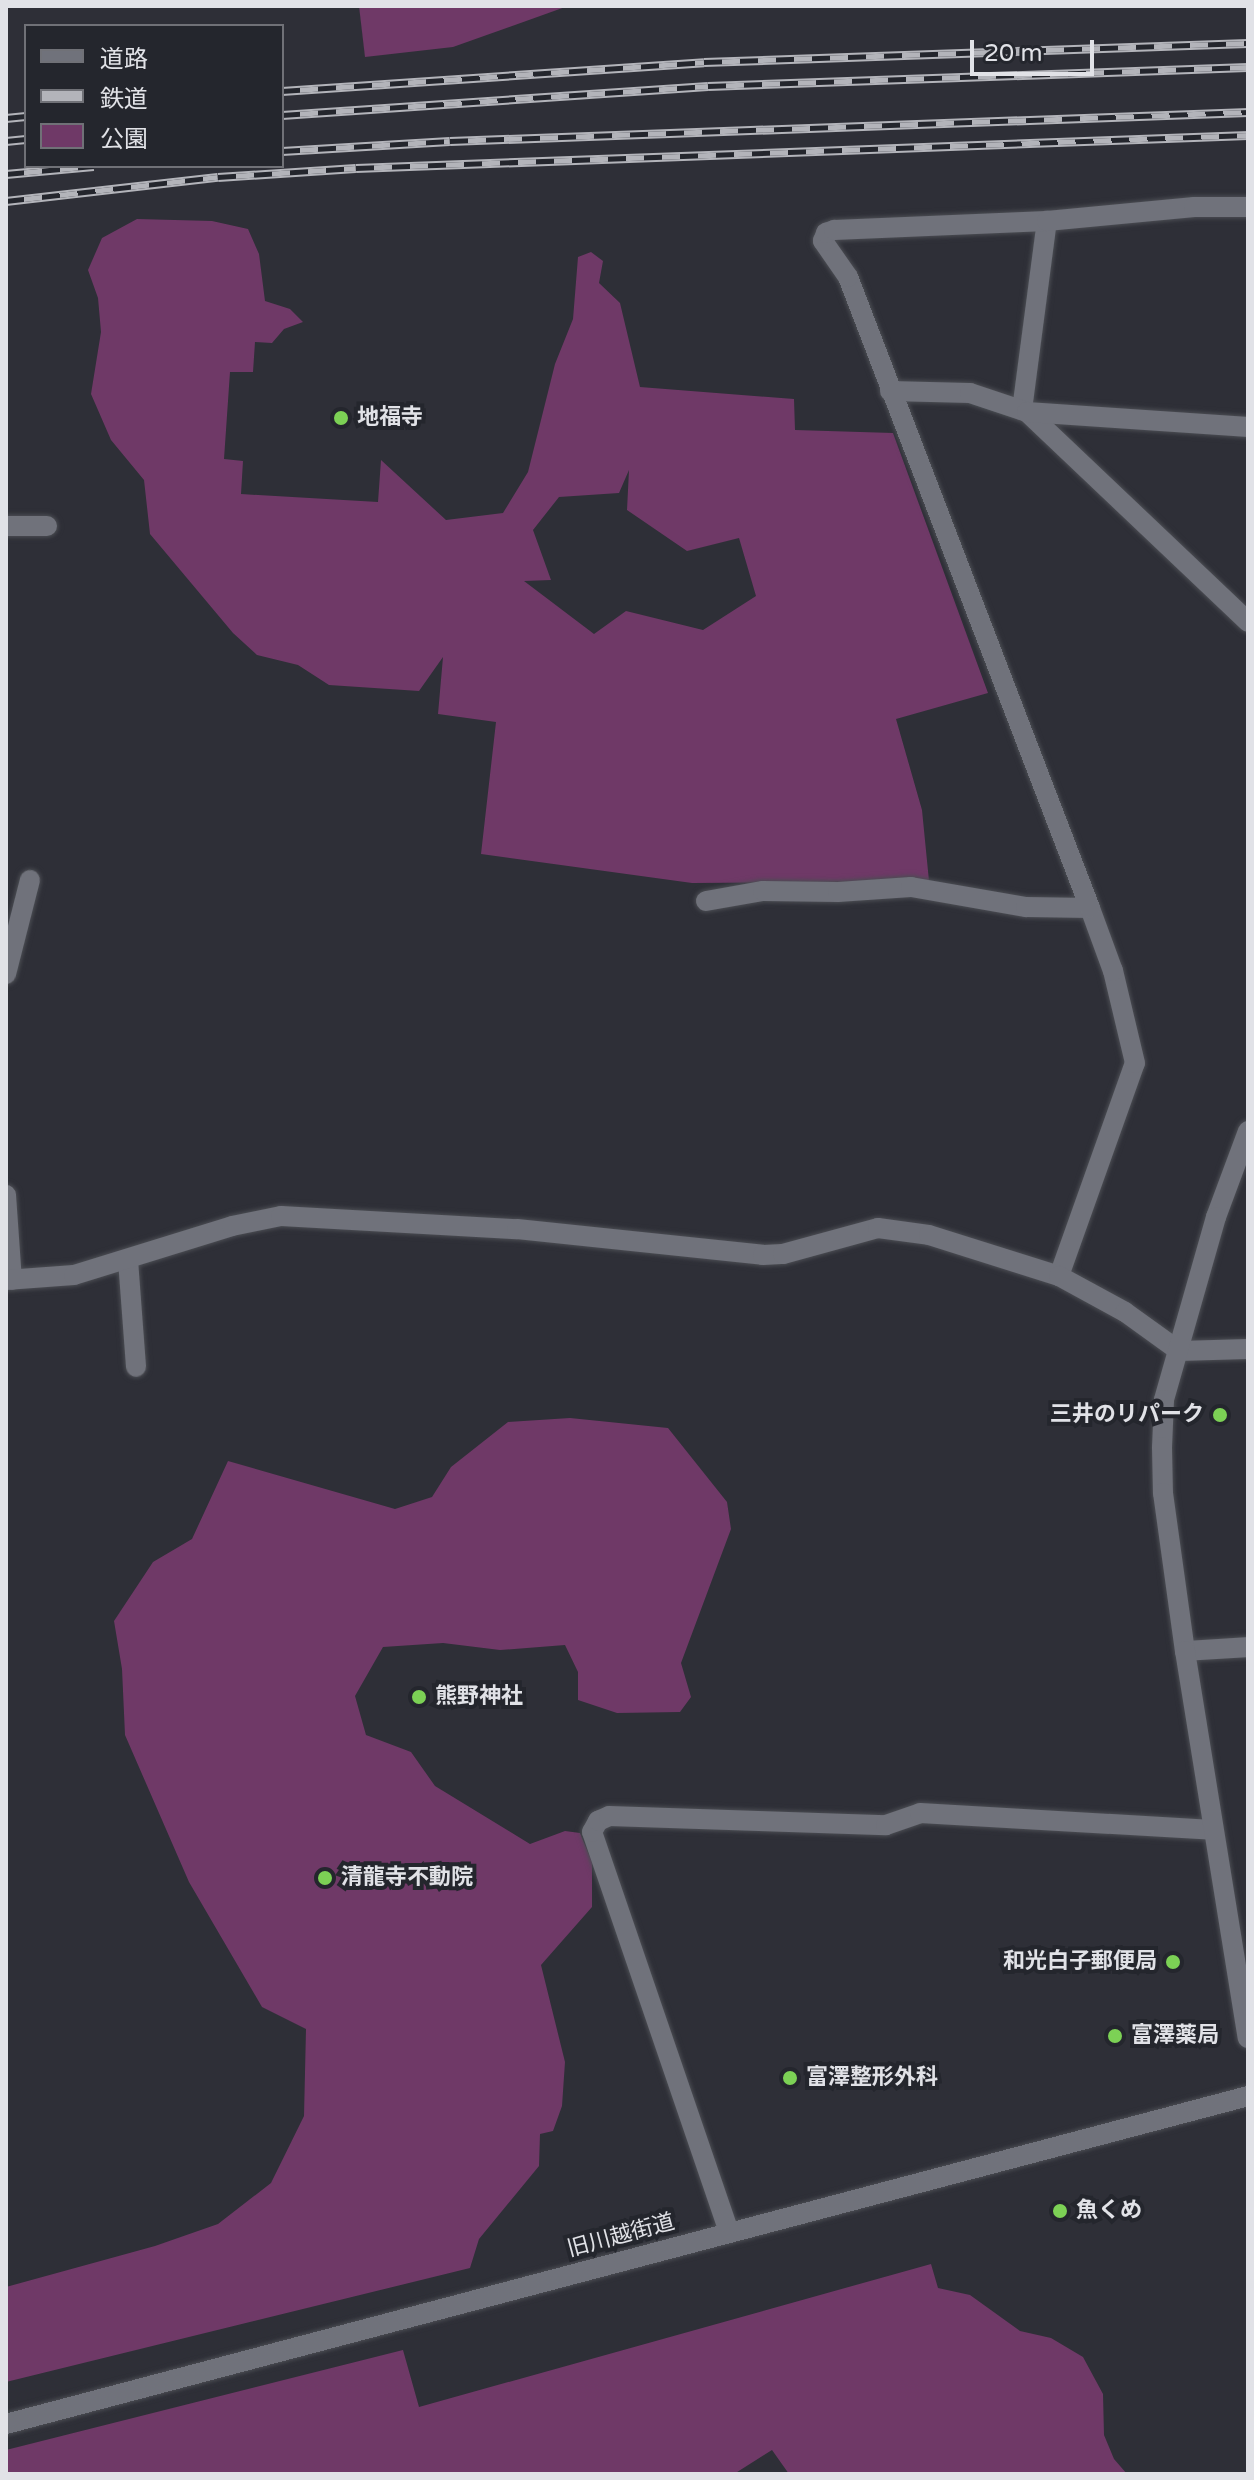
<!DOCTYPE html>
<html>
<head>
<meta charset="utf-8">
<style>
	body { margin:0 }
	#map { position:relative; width:1254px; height:2480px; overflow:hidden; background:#2e2f37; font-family:"Varela Round","Noto Sans JP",sans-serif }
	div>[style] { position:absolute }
	.green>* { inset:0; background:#6f3967 }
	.roads { filter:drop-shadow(0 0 2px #4b4d53) drop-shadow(0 0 2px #4b4d53) }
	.service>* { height:20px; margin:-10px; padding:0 10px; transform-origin:10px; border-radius:10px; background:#70727b }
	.minor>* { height:20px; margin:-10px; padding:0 10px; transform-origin:10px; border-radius:10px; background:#70727b }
	.tertiary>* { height:20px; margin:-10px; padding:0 10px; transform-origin:10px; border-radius:10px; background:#70727b }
	.secondary>* { height:20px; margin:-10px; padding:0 10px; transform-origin:10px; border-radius:10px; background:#70727b }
	.rail>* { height:9px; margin-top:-4.5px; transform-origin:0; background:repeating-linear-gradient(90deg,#24262d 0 18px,#b3b4ba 0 36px); box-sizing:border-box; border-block:2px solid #b3b4ba }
	.dots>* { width:22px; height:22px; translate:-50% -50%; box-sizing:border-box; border:4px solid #24262d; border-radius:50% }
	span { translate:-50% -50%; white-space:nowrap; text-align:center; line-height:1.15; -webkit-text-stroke:8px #24262d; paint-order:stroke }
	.poi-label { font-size:22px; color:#e1e2e7; font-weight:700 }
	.left { translate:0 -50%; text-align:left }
	.right { translate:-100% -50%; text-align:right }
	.street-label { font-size:22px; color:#e1e2e7 }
	.frame { position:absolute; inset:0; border:8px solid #e1e2e7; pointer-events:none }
	.legend { position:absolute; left:24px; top:24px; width:260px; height:144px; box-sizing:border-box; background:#24262d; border:2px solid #707177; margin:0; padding:10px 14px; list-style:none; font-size:24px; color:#e1e2e7 }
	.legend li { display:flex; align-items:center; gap:16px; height:40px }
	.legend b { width:40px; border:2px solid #707177 }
	.scale { position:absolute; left:970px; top:40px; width:124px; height:36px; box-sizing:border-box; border:4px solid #e1e2e7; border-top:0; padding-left:10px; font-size:24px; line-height:28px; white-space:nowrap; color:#e1e2e7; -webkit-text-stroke:6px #24262d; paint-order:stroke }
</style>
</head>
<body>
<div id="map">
	<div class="green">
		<div style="clip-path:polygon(359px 6px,568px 6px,453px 47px,365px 57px)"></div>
		<div style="clip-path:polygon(evenodd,137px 219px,212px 221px,248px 229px,259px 254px,265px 301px,290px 309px,303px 322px,284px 329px,272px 343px,255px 342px,253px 372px,230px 372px,224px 459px,243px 461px,241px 494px,378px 502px,381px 460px,446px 520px,503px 513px,528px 472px,555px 364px,573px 319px,578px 257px,591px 252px,603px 261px,599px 283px,620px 303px,640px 387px,794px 399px,795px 430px,893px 433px,988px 693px,896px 719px,922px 810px,929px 881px,692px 883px,481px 854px,496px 722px,438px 714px,443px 657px,419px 691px,329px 685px,298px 665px,257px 655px,233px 633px,150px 534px,144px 480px,111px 440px,91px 394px,101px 332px,98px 298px,88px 270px,102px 238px,137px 219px,629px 470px,627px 510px,687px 551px,739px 538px,756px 596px,703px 630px,626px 611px,594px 634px,524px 581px,551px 580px,533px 530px,559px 497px,619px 493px,629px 470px)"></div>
		<div style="clip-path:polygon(570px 1418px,668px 1428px,727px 1502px,731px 1529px,681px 1663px,691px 1697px,680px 1712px,617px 1713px,578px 1700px,578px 1672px,565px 1645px,500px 1650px,443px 1643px,383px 1647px,355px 1696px,366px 1735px,411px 1752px,435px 1786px,530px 1844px,565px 1831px,580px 1833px,592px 1862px,592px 1907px,541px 1965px,565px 2062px,562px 2106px,553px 2131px,540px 2134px,539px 2166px,479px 2239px,470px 2268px,6px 2382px,6px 2287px,155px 2246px,218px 2224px,271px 2183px,304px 2116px,306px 2029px,262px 2007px,189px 1882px,125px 1735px,122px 1669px,114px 1621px,153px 1562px,192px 1539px,228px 1461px,395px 1509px,432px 1497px,451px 1467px,508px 1422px)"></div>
		<div style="clip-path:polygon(931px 2264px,938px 2288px,970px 2295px,1020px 2331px,1051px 2338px,1083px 2357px,1103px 2394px,1104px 2435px,1114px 2459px,1127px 2474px,789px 2474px,772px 2450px,734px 2474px,6px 2474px,6px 2450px,403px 2350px,419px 2407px)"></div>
	</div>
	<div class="roads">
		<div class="service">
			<div style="left:1022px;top:410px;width:191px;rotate:-82.5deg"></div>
			<div style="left:6px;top:526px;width:41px"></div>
			<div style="left:706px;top:901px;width:58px;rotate:-10deg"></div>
			<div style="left:763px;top:891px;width:75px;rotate:0.8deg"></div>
			<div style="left:838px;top:892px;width:73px;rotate:-3.9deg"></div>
			<div style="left:911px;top:887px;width:117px;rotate:9.9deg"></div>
			<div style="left:1026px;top:907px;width:64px;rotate:0.9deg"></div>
			<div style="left:6px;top:974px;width:97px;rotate:-75.7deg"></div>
			<div style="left:6px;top:1195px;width:85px;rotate:86deg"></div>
			<div style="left:128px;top:1260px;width:107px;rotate:85.7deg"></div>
			<div style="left:1185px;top:1651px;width:63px;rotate:-3.6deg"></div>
			<div style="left:729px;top:2232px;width:423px;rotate:-108.9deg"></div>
			<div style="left:592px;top:1832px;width:13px;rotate:-61deg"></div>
			<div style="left:598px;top:1821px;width:12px;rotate:-24deg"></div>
			<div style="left:609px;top:1816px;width:277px;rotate:1.9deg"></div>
			<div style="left:886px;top:1825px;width:36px;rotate:-19deg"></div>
			<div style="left:920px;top:1813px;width:293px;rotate:3.3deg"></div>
		</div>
		<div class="minor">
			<div style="left:890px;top:391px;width:80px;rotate:1.4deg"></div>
			<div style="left:970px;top:393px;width:60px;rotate:18.4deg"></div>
			<div style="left:1027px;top:412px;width:305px;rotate:43.5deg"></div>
			<div style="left:1027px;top:412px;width:222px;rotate:3.9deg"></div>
			<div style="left:1059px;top:1276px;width:226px;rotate:-70.4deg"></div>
			<div style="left:1135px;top:1063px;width:95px;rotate:-103.4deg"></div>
			<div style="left:1113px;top:971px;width:67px;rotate:-110.1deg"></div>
			<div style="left:1090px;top:908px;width:676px;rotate:-110.98deg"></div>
			<div style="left:848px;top:277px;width:44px;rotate:-124.8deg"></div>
			<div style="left:823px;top:241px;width:9px;rotate:-69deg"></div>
			<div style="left:826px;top:233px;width:9px;rotate:-21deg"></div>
			<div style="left:834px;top:230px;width:213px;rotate:-2.4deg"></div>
			<div style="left:1047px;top:221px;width:148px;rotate:-5.4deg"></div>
			<div style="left:1194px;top:207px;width:54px"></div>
			<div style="left:6px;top:1280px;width:68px;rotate:-4.2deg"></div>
			<div style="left:74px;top:1275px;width:165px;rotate:-17.2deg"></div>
			<div style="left:232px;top:1226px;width:50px;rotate:-11.5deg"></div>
			<div style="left:281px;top:1216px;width:236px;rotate:3.2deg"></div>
			<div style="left:517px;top:1229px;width:247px;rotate:6deg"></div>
			<div style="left:763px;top:1255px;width:20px;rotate:-3deg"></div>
			<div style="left:783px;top:1254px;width:98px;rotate:-15.3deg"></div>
			<div style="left:878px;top:1228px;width:51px;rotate:7.8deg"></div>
			<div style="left:929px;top:1235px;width:136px;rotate:17.5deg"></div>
			<div style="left:1059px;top:1276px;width:75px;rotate:28.6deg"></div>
			<div style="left:1125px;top:1312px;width:67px;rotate:35.8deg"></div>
			<div style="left:1179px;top:1351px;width:69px;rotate:-1.7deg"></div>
		</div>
		<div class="tertiary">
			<div style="left:1248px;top:1131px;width:92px;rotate:110.4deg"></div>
			<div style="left:1216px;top:1217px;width:190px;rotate:105.9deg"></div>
			<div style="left:1164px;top:1400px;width:47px;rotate:92.4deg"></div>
			<div style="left:1162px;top:1447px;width:46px;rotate:88.8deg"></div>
			<div style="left:1163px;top:1493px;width:160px;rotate:82.1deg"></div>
			<div style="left:1185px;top:1651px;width:392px;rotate:80.8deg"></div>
		</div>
		<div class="secondary">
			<div style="left:6px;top:2424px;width:1285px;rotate:-14.79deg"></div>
		</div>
	</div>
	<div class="rail">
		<div style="left:282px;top:91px;width:423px;rotate:-3.9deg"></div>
		<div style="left:704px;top:62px;width:544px;rotate:-2deg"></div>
		<div style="left:282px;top:115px;width:427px;rotate:-3.9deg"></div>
		<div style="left:708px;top:86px;width:540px;rotate:-2.02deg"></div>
		<div style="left:6px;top:118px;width:20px;rotate:-6deg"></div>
		<div style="left:6px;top:141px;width:20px;rotate:-6deg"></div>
		<div style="left:282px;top:151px;width:168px;rotate:-3.4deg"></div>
		<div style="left:450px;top:141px;width:799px;rotate:-2.08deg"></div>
		<div style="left:6px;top:174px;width:88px;rotate:-5.2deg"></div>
		<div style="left:6px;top:201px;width:213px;rotate:-6.5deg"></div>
		<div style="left:218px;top:177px;width:138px;rotate:-3.7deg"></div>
		<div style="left:356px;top:168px;width:893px;rotate:-2.12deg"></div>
	</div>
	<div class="dots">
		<div style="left:341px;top:418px;background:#7cd155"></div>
		<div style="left:1220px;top:1415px;background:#7cd155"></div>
		<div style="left:419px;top:1697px;background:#7cd155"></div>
		<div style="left:325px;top:1878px;background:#7cd155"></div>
		<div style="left:1173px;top:1962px;background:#7cd155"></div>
		<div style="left:1115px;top:2036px;background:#7cd155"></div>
		<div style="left:790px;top:2078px;background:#7cd155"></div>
		<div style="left:1060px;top:2211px;background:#7cd155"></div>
	</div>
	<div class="poi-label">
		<span class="left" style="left:357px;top:418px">地福寺</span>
		<span class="right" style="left:1204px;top:1415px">三井のリパーク</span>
		<span class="left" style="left:435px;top:1697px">熊野神社</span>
		<span class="left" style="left:341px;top:1878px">清龍寺不動院</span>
		<span class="right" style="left:1157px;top:1962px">和光白子郵便局</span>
		<span class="left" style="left:1131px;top:2036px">富澤薬局</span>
		<span class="left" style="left:806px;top:2078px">富澤整形外科</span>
		<span class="left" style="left:1076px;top:2211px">魚くめ</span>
	</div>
	<div class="street-label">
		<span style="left:621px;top:2236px;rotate:-15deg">旧川越街道</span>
	</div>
	<div class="frame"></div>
	<ul class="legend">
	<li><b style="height:10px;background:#70727b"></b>道路</li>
	<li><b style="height:10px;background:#b3b4ba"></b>鉄道</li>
	<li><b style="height:22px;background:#6f3967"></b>公園</li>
	</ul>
	<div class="scale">20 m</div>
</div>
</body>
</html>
